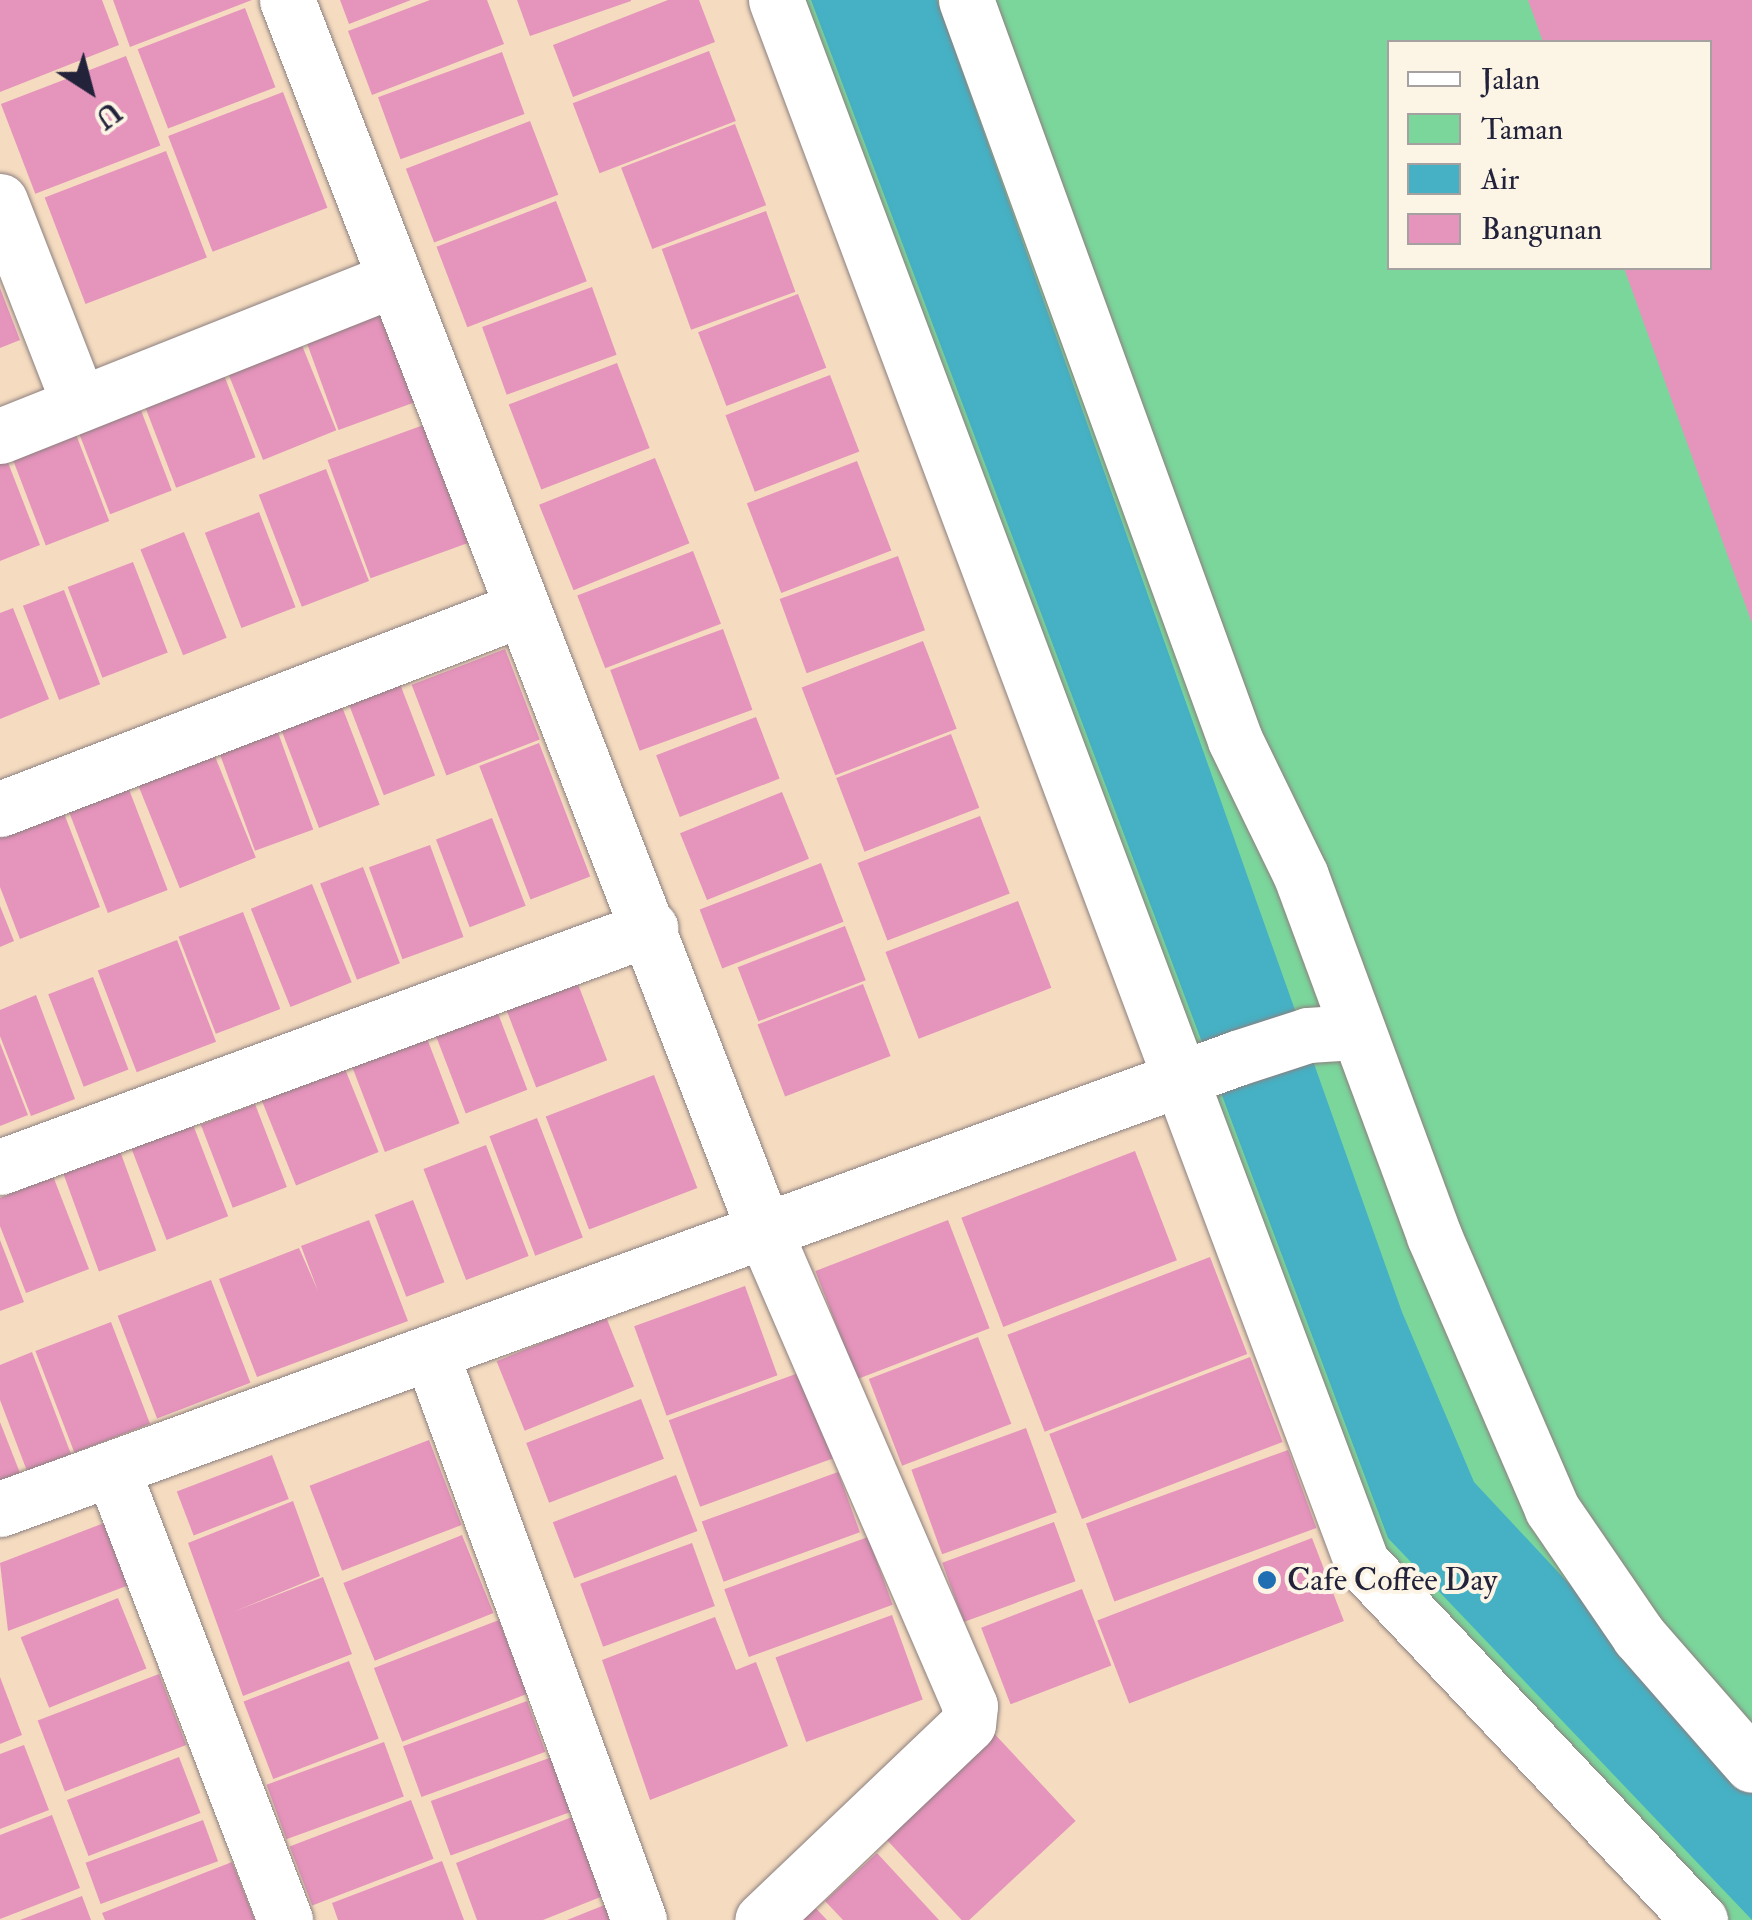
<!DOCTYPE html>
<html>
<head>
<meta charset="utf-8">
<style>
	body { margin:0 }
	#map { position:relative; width:1752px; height:1920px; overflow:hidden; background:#f5dcc0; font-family:"IM FELL Double Pica",serif }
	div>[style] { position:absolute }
	.green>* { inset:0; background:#7bd69c }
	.water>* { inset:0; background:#46b1c4 }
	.building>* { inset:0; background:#e594bc; transform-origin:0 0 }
	.roads { filter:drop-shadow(0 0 2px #8c7f7e) drop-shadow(0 0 2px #8c7f7e) }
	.minor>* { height:55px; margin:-27.5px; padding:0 27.5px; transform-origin:27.5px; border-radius:27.5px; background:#fff }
	.dots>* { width:28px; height:28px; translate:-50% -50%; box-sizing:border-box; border:5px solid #fcf5e5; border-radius:50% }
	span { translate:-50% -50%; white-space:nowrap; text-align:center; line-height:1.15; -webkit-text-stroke:8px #fcf5e5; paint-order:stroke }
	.poi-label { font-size:32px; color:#22223b }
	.left { translate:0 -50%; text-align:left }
	.legend { position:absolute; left:1387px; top:40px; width:325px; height:230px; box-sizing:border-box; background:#fcf5e5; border:2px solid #a5a1a1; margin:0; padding:12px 18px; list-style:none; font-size:30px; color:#22223b }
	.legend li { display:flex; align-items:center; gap:20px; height:50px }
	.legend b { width:50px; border:2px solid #a5a1a1 }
	.north { position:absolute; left:40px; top:40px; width:100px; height:100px; -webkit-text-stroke:8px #fcf5e5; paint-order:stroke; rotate:144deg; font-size:28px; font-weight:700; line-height:40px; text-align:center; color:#22223b }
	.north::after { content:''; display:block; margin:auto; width:35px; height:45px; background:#22223b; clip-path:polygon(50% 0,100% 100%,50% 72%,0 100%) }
</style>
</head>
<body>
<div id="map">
	<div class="green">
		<div style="clip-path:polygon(evenodd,776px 0,1752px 0,1752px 1920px,1700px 1920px,1362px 1563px,776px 0,1390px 42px,1710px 42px,1710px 268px,1390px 268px,1390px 42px)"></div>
	</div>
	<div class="water">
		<div style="clip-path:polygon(811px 0,937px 0,1402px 1312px,1474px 1482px,1752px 1780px,1752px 1920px,1388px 1538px)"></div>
	</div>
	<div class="building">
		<div style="clip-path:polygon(0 0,102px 0,119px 45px,0 92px)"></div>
		<div style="clip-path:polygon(113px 0,252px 0,130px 47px)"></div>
		<div style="clip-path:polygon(340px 0,411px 0,349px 24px)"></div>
		<div style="clip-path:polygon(430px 0,487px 0,504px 44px,372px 95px,348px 31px)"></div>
		<div style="clip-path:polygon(517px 0,631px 0,631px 1px,530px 36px)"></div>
		<div style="clip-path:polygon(668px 0,699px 0,715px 42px,573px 97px,553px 45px)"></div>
		<div style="clip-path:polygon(1528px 0,1752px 0,1752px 623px,1624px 268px,1710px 268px,1710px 42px,1543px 42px)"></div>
		<div style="left:245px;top:8px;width:85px;height:115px;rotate:69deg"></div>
		<div style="left:709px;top:51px;width:75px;height:146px;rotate:69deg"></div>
		<div style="left:502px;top:52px;width:66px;height:132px;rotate:70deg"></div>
		<div style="left:126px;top:56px;width:96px;height:134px;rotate:69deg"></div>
		<div style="left:283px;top:92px;width:124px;height:123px;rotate:69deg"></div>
		<div style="left:530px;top:121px;width:79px;height:133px;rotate:69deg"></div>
		<div style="left:735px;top:124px;width:87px;height:122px;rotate:69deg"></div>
		<div style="left:166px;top:151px;width:114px;height:130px;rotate:69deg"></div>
		<div style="left:556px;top:201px;width:86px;height:128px;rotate:69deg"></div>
		<div style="left:766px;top:211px;width:86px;height:111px;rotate:70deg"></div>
		<div style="left:592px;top:287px;width:72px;height:117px;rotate:70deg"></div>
		<div style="clip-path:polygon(0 288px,20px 340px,0 348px)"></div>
		<div style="left:798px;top:294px;width:79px;height:107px;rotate:69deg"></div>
		<div style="left:385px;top:312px;width:95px;height:84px;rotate:70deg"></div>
		<div style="left:297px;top:333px;width:105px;height:79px;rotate:68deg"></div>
		<div style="left:219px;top:362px;width:102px;height:85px;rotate:69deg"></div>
		<div style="left:617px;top:363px;width:91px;height:116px;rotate:69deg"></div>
		<div style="left:830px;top:375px;width:82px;height:112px;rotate:69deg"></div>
		<div style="left:137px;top:400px;width:97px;height:66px;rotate:69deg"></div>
		<div style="left:429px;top:423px;width:126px;height:108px;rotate:70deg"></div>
		<div style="left:72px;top:424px;width:104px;height:68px;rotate:69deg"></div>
		<div style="clip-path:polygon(0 442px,40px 545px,0 561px)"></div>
		<div style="left:655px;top:458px;width:92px;height:125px;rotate:68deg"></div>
		<div style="left:857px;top:461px;width:96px;height:118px;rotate:69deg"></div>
		<div style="left:326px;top:469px;width:120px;height:72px;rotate:69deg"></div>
		<div style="left:259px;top:512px;width:102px;height:58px;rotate:69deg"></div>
		<div style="left:184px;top:532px;width:114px;height:47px;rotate:68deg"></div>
		<div style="left:693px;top:551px;width:78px;height:124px;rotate:69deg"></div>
		<div style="left:898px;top:556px;width:79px;height:126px;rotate:70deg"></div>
		<div style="left:133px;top:562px;width:97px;height:70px;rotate:69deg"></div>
		<div style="left:64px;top:590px;width:101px;height:44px;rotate:69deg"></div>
		<div style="clip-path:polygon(13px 608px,49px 699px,0 719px,0 613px)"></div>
		<div style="left:723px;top:629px;width:86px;height:120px;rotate:70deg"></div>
		<div style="left:923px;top:641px;width:94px;height:130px;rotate:69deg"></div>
		<div style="left:505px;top:649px;width:97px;height:100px;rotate:69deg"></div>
		<div style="left:400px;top:684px;width:98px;height:55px;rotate:69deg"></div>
		<div style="left:341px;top:704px;width:108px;height:65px;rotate:69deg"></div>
		<div style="left:756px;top:717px;width:66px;height:107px;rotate:69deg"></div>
		<div style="left:276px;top:727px;width:109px;height:62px;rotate:70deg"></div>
		<div style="left:951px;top:734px;width:79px;height:123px;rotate:69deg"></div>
		<div style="left:539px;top:743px;width:143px;height:64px;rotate:69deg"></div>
		<div style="left:212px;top:749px;width:117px;height:82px;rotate:68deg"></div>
		<div style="left:125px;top:779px;width:119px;height:64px;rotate:69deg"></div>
		<div style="left:782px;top:792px;width:72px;height:110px;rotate:68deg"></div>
		<div style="clip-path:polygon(60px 803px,100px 907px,20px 939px,0 887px,0 827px)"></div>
		<div style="left:980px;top:816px;width:83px;height:131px;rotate:69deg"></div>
		<div style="left:492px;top:818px;width:94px;height:60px;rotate:69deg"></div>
		<div style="left:430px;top:845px;width:98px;height:65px;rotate:70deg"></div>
		<div style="left:821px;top:863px;width:63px;height:130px;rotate:69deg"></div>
		<div style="left:363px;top:867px;width:103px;height:46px;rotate:69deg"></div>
		<div style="left:312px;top:884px;width:106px;height:66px;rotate:68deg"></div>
		<div style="left:1018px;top:901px;width:93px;height:142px;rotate:69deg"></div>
		<div style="clip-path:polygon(0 906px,14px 941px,0 947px)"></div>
		<div style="left:243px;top:912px;width:104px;height:69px;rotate:69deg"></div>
		<div style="left:845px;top:926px;width:58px;height:115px;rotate:69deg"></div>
		<div style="left:177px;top:940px;width:109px;height:85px;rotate:69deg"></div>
		<div style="left:93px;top:977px;width:99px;height:48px;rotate:69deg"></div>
		<div style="left:576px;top:979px;width:87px;height:76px;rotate:69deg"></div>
		<div style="left:863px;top:984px;width:77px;height:113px;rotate:69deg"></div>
		<div style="clip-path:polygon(36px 995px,75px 1099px,31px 1116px,0 1036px,0 1010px)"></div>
		<div style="left:494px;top:1003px;width:93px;height:66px;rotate:69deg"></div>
		<div style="left:423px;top:1028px;width:102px;height:80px;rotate:69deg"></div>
		<div style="clip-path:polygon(0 1043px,28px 1115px,0 1126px)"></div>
		<div style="left:343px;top:1064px;width:95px;height:89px;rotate:68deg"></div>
		<div style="left:654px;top:1075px;width:121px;height:116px;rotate:69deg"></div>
		<div style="left:255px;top:1104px;width:89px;height:58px;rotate:69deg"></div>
		<div style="left:537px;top:1118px;width:128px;height:51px;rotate:69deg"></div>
		<div style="left:192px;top:1122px;width:101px;height:66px;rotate:69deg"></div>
		<div style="left:486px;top:1145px;width:119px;height:67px;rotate:69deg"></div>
		<div style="left:120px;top:1151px;width:106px;height:61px;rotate:70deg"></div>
		<div style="left:1135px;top:1151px;width:117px;height:186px;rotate:69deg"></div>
		<div style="clip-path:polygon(53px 1176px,89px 1269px,26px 1293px,0 1226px,0 1198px)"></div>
		<div style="left:413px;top:1200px;width:88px;height:41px;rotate:69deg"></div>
		<div style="clip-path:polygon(369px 1220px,408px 1321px,257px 1377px,219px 1279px,299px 1248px,318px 1291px,301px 1246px)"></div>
		<div style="left:948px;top:1220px;width:116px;height:142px;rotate:69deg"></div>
		<div style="clip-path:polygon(0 1240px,24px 1302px,0 1311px)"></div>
		<div style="left:1210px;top:1257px;width:104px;height:217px;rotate:69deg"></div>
		<div style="left:211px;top:1280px;width:110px;height:100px;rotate:69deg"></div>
		<div style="left:745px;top:1286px;width:95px;height:118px;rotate:70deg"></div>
		<div style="left:606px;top:1317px;width:75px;height:118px;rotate:68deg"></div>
		<div style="left:111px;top:1322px;width:109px;height:81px;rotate:69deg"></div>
		<div style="left:978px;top:1337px;width:93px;height:117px;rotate:69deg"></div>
		<div style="clip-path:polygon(32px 1352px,71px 1454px,27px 1471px,0 1400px,0 1365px)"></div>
		<div style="left:1250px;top:1357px;width:91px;height:215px;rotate:69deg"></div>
		<div style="left:804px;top:1371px;width:92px;height:144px;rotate:70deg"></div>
		<div style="left:641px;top:1399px;width:64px;height:123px;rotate:69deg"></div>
		<div style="clip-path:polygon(0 1422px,20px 1473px,0 1481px)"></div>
		<div style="left:1026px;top:1428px;width:90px;height:122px;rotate:70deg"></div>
		<div style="left:429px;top:1440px;width:91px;height:128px;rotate:69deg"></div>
		<div style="left:1288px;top:1450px;width:83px;height:215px;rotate:70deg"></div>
		<div style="left:272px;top:1455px;width:47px;height:102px;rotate:69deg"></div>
		<div style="left:838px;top:1472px;width:64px;height:145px;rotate:70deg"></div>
		<div style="left:676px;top:1475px;width:60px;height:132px;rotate:69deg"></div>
		<div style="clip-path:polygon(293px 1501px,320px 1576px,233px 1612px,323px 1577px,352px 1654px,243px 1696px,188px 1543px)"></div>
		<div style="left:1054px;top:1522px;width:63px;height:119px;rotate:70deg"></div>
		<div style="clip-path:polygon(104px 1523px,129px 1585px,8px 1631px,0 1563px)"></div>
		<div style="left:462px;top:1535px;width:84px;height:128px;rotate:68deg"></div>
		<div style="left:868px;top:1537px;width:72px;height:153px;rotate:70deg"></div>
		<div style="left:1312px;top:1538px;width:89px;height:230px;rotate:69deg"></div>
		<div style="left:692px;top:1543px;width:67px;height:119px;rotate:70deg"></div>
		<div style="left:1082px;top:1589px;width:82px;height:108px;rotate:69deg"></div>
		<div style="left:118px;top:1598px;width:76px;height:105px;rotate:68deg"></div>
		<div style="left:892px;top:1615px;width:90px;height:124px;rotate:70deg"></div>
		<div style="clip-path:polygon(715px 1617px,736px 1670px,756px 1662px,788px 1746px,650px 1800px,602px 1660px)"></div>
		<div style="left:499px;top:1620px;width:79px;height:134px;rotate:69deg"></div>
		<div style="left:349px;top:1661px;width:83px;height:113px;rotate:69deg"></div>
		<div style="left:159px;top:1674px;width:76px;height:130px;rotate:69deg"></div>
		<div style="clip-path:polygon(0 1677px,22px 1735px,0 1744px)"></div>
		<div style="left:527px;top:1701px;width:54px;height:132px;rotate:70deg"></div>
		<div style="left:989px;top:1728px;width:127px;height:151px;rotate:47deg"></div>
		<div style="left:384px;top:1742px;width:58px;height:125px;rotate:70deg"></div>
		<div style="clip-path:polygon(24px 1745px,49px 1810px,0 1829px,0 1754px)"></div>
		<div style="left:179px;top:1757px;width:60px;height:120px;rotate:69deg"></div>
		<div style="left:552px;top:1757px;width:58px;height:129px;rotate:70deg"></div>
		<div style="left:411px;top:1800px;width:63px;height:130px;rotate:69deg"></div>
		<div style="clip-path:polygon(52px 1815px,80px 1888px,0 1919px,0 1835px)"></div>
		<div style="clip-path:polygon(577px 1815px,608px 1894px,543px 1920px,477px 1920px,456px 1863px)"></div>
		<div style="left:203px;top:1820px;width:44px;height:125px;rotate:70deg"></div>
		<div style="clip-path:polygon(877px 1853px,939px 1920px,843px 1920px,825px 1901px)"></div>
		<div style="clip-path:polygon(442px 1861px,464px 1920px,338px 1920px,332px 1903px)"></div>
		<div style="clip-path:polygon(232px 1862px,255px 1920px,105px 1920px,102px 1913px)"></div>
		<div style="clip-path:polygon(82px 1896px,91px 1920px,20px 1920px)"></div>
		<div style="clip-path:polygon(808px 1900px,827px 1920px,786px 1920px)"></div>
		<div style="clip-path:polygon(612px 1902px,619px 1920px,567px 1920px)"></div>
	</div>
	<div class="roads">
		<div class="minor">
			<div style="left:287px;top:0;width:1325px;rotate:68.8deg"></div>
			<div style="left:766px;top:1235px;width:513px;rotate:66.58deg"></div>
			<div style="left:970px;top:1706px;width:18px;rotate:96deg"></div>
			<div style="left:968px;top:1724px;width:284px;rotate:136.4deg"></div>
			<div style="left:776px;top:0;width:1669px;rotate:69.45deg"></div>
			<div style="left:1362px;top:1563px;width:492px;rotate:46.6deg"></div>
			<div style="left:966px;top:0;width:787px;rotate:70.02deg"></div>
			<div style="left:1235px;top:740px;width:151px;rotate:64.1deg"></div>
			<div style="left:1301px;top:876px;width:384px;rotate:69.7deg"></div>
			<div style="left:1434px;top:1236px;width:297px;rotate:66.6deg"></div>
			<div style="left:1552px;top:1509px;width:154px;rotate:55.6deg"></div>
			<div style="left:1639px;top:1636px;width:171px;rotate:48.8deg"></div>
			<div style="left:0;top:201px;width:218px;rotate:68.7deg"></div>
			<div style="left:0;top:436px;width:422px;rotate:-21.7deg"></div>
			<div style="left:0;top:809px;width:553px;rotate:-20.99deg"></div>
			<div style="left:0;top:1167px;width:693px;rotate:-20.19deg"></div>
			<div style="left:431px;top:1354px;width:603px;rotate:69.82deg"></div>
			<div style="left:112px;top:1469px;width:483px;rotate:69deg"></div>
			<div style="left:0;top:1509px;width:1317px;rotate:-20.03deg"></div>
			<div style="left:1237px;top:1058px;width:75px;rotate:-17.9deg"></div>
			<div style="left:1308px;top:1035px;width:46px;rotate:-3.7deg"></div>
		</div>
	</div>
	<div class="dots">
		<div style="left:1267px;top:1580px;background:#1f6fb2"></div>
	</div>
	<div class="poi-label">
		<span class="left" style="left:1287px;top:1580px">Cafe Coffee Day</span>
	</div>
	<ul class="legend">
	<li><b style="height:12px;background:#fff"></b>Jalan</li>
	<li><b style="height:28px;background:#7bd69c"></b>Taman</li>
	<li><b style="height:28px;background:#46b1c4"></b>Air</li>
	<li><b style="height:28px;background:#e594bc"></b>Bangunan</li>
	</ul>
	<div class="north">U</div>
</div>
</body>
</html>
